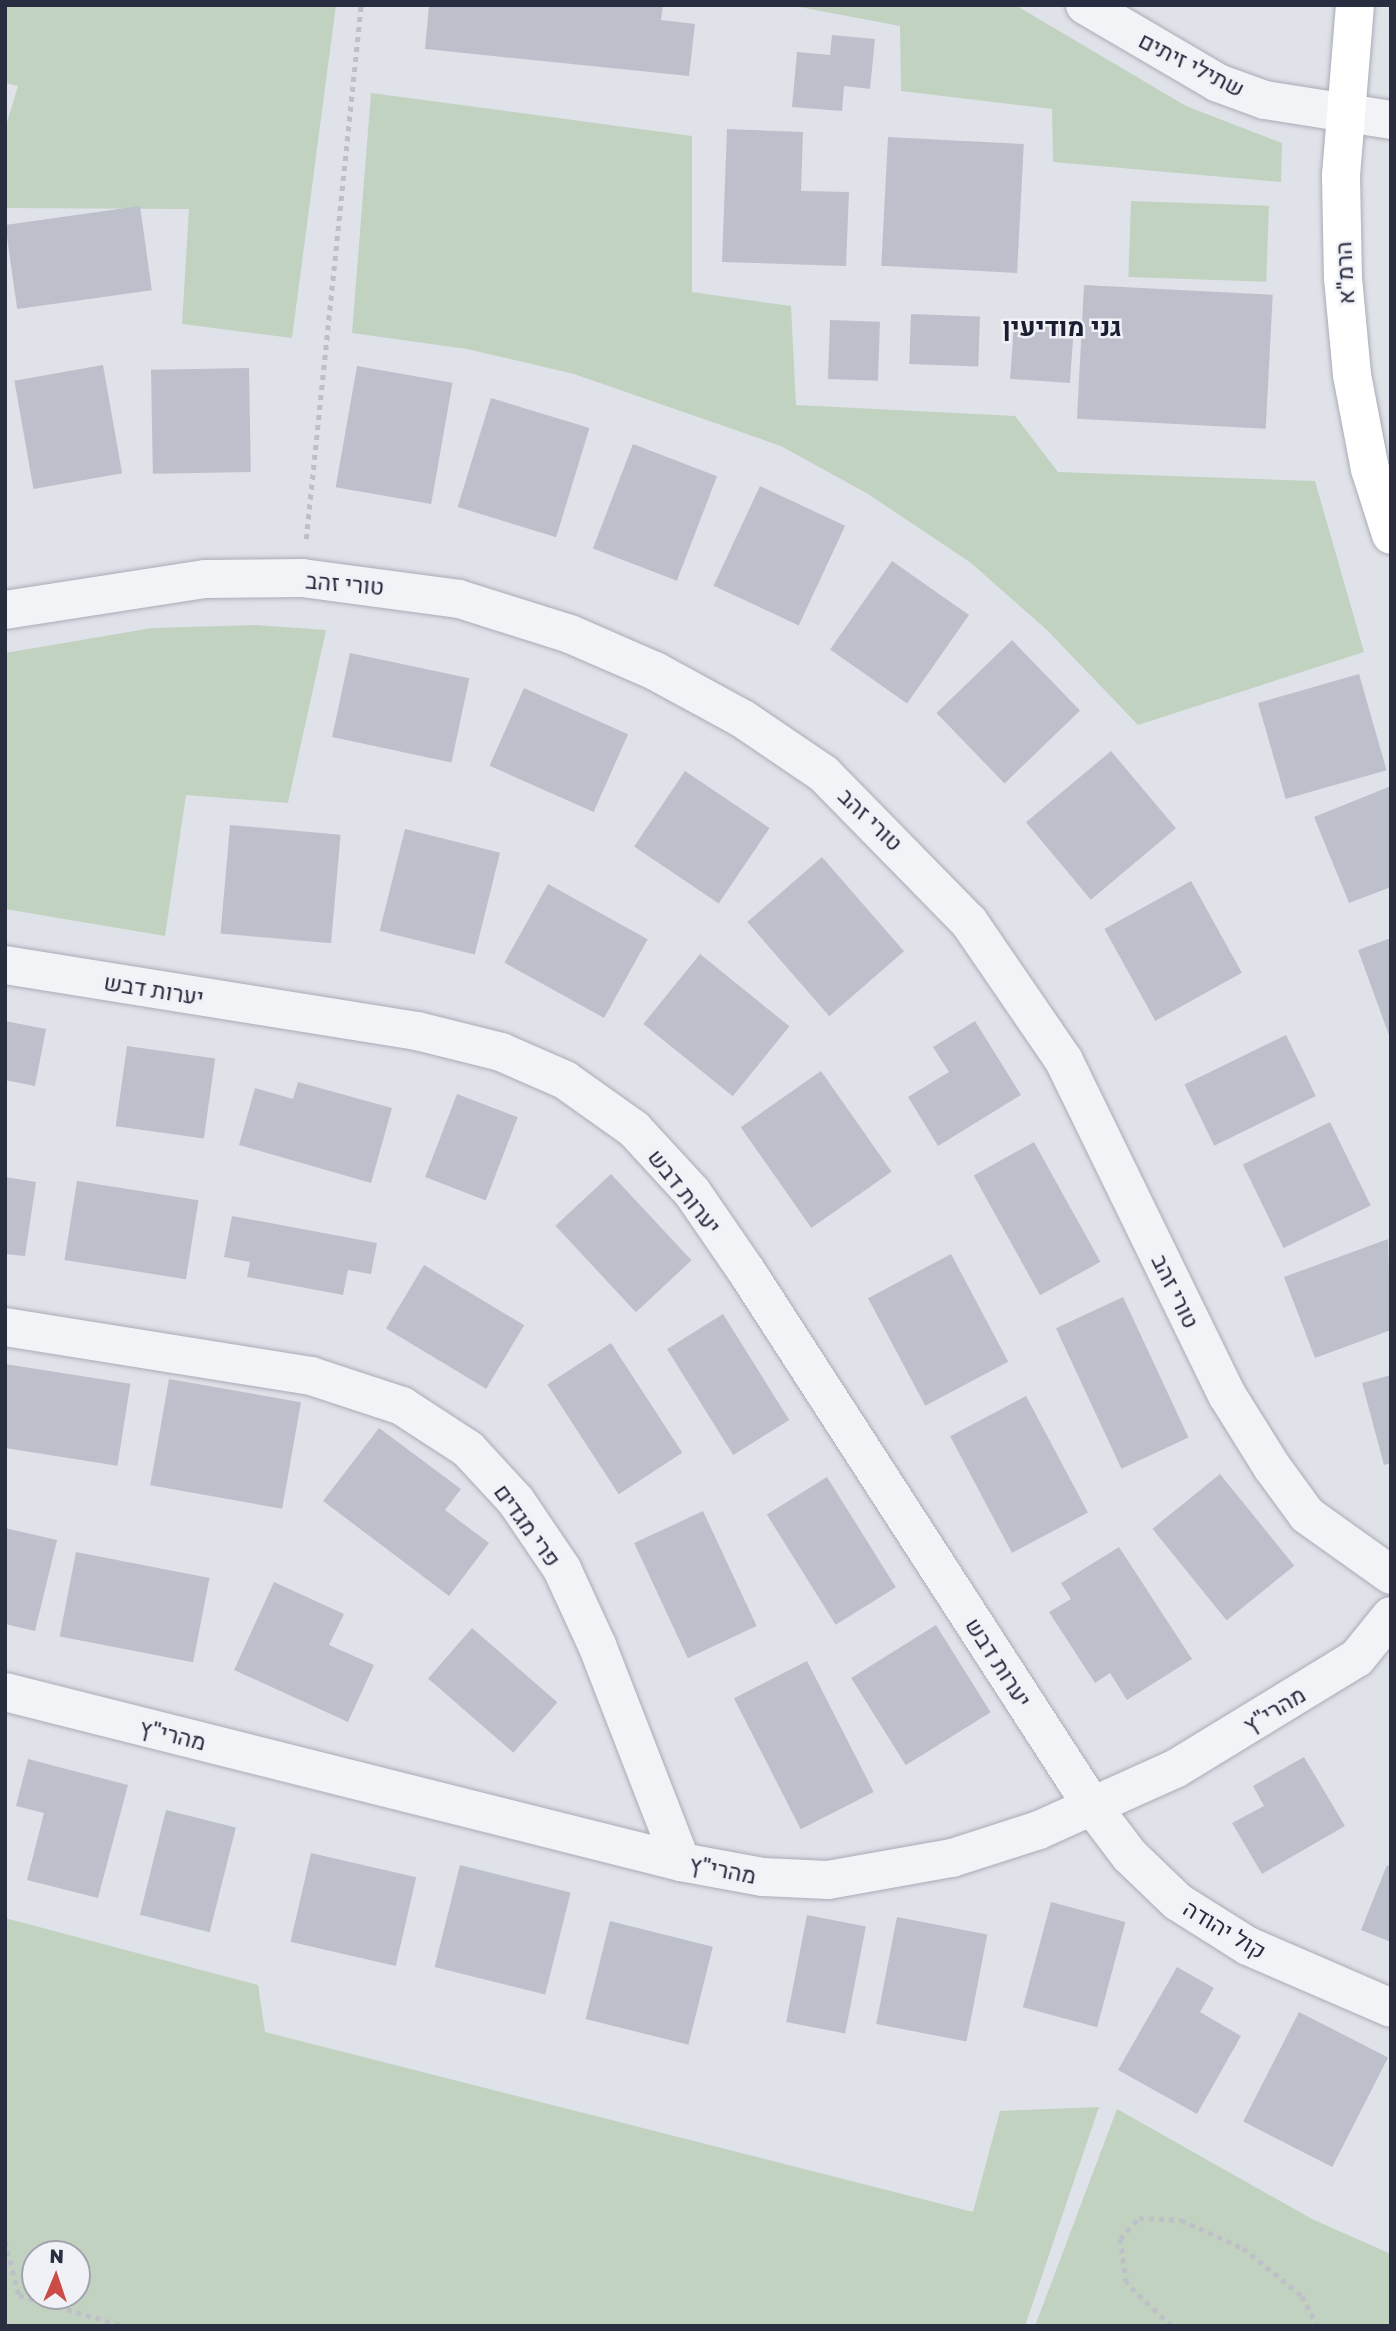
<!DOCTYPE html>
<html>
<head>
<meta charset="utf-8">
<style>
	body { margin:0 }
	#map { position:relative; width:1396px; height:2331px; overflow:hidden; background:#e0e2e9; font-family:"Golos Text",Heebo,sans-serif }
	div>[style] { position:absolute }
	.green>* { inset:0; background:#c2d2c1; transform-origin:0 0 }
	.building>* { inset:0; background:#bdc0cb; transform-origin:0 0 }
	.path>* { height:4.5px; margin-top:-2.25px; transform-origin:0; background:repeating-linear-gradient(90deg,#bec0c7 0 5px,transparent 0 10px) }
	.roads { filter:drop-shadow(0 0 2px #a9acb6) drop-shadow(0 0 2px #a9acb6) }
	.street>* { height:38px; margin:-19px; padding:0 19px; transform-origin:19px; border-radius:19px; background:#f2f3f7 }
	.secondary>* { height:38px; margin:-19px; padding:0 19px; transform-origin:19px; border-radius:19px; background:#fff }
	span { translate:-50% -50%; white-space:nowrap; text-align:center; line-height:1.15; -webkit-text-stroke:5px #eff1f6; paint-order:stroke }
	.street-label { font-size:23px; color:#292d40 }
	.quarter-label { font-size:26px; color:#1b1e30; font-weight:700 }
	.frame { position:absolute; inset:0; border:7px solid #292d40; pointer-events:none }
	.north { position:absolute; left:21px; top:2240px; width:70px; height:70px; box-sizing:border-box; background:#eff1f6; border:2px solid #a0a3ad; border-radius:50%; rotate:2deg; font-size:19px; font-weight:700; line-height:28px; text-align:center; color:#292d40 }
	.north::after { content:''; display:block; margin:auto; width:24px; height:32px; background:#cb4c47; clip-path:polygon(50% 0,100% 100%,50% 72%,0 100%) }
</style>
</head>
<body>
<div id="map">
	<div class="green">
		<div style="clip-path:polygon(5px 5px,336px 5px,292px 338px,182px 324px,189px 209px,5px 208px,5px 129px,18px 86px,5px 83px)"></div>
		<div style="clip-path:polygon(789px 5px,1015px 5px,1186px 106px,1282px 143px,1281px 182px,1053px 162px,1052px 109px,901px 91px,900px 26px)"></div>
		<div style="clip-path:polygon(371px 93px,692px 136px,692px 292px,791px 306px,796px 405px,1015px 416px,1058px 472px,1315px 481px,1364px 652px,1138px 725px,1047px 630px,971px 563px,868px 494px,781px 446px,574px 374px,467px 349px,352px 333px)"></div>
		<div style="left:1131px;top:201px;width:138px;height:76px;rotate:2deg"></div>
		<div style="clip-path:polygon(256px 625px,326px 630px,288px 803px,186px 795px,165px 936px,5px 909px,5px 653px,152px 628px)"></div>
		<div style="clip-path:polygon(evenodd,5px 1918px,258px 1985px,265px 2032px,973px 2212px,1000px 2111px,1099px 2107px,1025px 2326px,5px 2326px,5px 1918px,77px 2254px,77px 2296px,35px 2296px,35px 2254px,77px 2254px)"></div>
		<div style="clip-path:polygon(1117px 2109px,1312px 2219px,1391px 2254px,1391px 2326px,1035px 2326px)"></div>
	</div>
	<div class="building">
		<div style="clip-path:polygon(429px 5px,663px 5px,661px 20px,695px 24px,689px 76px,425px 49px)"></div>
		<div style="clip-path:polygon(832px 35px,875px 39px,870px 89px,844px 86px,842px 111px,792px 107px,797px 52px,830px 55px)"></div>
		<div style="clip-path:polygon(727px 129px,803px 132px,801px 191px,849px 192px,846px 266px,722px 262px)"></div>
		<div style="left:888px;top:137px;width:136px;height:129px;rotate:3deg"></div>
		<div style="left:140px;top:206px;width:85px;height:136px;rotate:82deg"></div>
		<div style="left:1084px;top:285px;width:189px;height:134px;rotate:3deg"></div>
		<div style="left:911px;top:314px;width:69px;height:50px;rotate:2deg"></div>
		<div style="left:830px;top:320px;width:50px;height:59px;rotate:2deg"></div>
		<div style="left:1014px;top:323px;width:60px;height:56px;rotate:4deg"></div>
		<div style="left:103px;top:365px;width:110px;height:90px;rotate:80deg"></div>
		<div style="left:357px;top:366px;width:97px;height:123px;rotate:10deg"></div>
		<div style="left:249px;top:368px;width:104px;height:98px;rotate:89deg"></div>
		<div style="left:491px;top:398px;width:103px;height:114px;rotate:17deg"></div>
		<div style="left:633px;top:444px;width:90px;height:112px;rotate:21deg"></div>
		<div style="left:760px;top:486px;width:94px;height:110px;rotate:25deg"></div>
		<div style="left:892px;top:561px;width:94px;height:108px;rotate:35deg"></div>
		<div style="left:1012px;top:640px;width:98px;height:105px;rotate:46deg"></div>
		<div style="left:350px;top:653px;width:122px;height:86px;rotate:12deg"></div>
		<div style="left:1359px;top:674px;width:100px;height:105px;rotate:74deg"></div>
		<div style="left:524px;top:688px;width:114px;height:85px;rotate:24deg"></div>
		<div style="left:1111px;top:751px;width:101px;height:111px;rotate:50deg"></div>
		<div style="left:685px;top:771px;width:102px;height:91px;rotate:34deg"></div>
		<div style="clip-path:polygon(1391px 786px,1391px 887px,1349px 903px,1314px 817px)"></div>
		<div style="left:230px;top:825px;width:111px;height:109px;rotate:5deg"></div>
		<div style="left:405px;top:829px;width:98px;height:105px;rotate:14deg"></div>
		<div style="left:822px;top:857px;width:125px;height:99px;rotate:49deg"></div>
		<div style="left:1191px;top:881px;width:105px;height:99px;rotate:61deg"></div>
		<div style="left:548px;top:884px;width:114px;height:90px;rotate:29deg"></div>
		<div style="clip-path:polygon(1391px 938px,1391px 1038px,1390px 1038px,1358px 950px)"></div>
		<div style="left:700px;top:954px;width:115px;height:90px;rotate:39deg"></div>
		<div style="clip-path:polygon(5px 1021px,46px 1029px,35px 1086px,5px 1080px)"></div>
		<div style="clip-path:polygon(975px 1021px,1021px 1095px,938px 1146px,908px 1097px,949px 1072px,933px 1047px)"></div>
		<div style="left:1286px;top:1035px;width:68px;height:113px;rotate:64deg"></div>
		<div style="left:127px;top:1046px;width:89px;height:81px;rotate:8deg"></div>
		<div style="left:821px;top:1071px;width:123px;height:98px;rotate:55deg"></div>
		<div style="clip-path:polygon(298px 1082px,392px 1108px,371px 1183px,239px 1145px,255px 1088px,293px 1099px)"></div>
		<div style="left:457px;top:1094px;width:65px;height:89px;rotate:21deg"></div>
		<div style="left:1330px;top:1122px;width:93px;height:97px;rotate:64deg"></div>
		<div style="left:1034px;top:1142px;width:137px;height:69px;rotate:61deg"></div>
		<div style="left:611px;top:1174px;width:118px;height:76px;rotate:47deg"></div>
		<div style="clip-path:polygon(5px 1177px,36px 1182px,25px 1256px,5px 1254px)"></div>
		<div style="left:77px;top:1181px;width:123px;height:80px;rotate:9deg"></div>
		<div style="clip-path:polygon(232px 1216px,377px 1243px,371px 1274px,348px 1270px,343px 1295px,247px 1277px,250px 1262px,224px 1257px)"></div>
		<div style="clip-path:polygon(1388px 1239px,1391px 1330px,1315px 1358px,1284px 1277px)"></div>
		<div style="left:951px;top:1254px;width:122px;height:94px;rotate:62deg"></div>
		<div style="left:424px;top:1265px;width:117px;height:74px;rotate:31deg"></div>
		<div style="left:1123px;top:1297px;width:155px;height:74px;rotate:65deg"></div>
		<div style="left:723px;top:1314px;width:125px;height:66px;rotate:58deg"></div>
		<div style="left:611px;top:1343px;width:131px;height:76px;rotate:57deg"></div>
		<div style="left:5px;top:1364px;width:127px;height:83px;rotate:9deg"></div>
		<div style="clip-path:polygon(1391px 1375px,1391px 1463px,1384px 1465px,1362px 1383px)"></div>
		<div style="left:169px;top:1379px;width:134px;height:108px;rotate:10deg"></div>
		<div style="left:1026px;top:1396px;width:132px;height:86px;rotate:62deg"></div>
		<div style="clip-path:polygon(379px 1428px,461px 1489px,445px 1510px,489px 1543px,449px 1596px,323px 1501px)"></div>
		<div style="left:1220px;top:1474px;width:118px;height:87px;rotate:51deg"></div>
		<div style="left:827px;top:1477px;width:130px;height:71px;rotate:58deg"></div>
		<div style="left:703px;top:1511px;width:127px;height:76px;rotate:65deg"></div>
		<div style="clip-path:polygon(5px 1528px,57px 1540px,35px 1631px,5px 1624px)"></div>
		<div style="clip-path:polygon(1119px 1547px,1192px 1659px,1127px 1700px,1110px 1673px,1095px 1683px,1049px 1612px,1071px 1599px,1061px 1583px)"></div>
		<div style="left:76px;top:1552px;width:136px;height:86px;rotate:11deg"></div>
		<div style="clip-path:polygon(274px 1582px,344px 1614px,329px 1645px,374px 1665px,348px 1722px,234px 1670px)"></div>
		<div style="left:936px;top:1625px;width:103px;height:100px;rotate:58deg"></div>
		<div style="left:472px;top:1628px;width:113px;height:67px;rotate:41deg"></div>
		<div style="left:807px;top:1661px;width:147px;height:82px;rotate:63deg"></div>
		<div style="clip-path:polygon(1304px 1757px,1345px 1826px,1262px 1874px,1232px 1823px,1264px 1806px,1253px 1786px)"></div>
		<div style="clip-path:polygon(28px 1759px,128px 1785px,98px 1898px,27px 1880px,44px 1813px,16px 1806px)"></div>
		<div style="left:166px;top:1810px;width:72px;height:108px;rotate:14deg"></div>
		<div style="left:311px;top:1853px;width:108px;height:91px;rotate:13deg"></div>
		<div style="left:460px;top:1865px;width:114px;height:105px;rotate:14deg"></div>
		<div style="clip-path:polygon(1387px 1865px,1391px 1867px,1391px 1942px,1361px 1930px)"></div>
		<div style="left:1051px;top:1902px;width:77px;height:109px;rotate:15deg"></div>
		<div style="left:807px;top:1915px;width:60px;height:109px;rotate:11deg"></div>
		<div style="left:897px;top:1917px;width:92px;height:109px;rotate:11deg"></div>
		<div style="left:610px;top:1921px;width:106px;height:101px;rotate:14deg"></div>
		<div style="clip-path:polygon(1177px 1967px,1214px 1988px,1200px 2012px,1241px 2036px,1197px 2114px,1118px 2070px)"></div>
		<div style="left:1299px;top:2012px;width:100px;height:123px;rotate:27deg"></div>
	</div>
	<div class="path">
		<div style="left:306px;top:539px;width:537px;rotate:-84.12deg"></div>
		<div style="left:5px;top:2241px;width:56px;rotate:75.5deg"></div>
		<div style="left:19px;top:2295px;width:109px;rotate:16.6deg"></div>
		<div style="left:1171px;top:2326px;width:62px;rotate:-136.3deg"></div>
		<div style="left:1126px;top:2283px;width:44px;rotate:-97.8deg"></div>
		<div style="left:1120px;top:2239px;width:28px;rotate:-48deg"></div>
		<div style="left:1139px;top:2218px;width:42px;rotate:2.7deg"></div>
		<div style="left:1181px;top:2220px;width:68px;rotate:24.3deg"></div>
		<div style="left:1243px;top:2248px;width:76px;rotate:39.1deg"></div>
		<div style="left:1302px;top:2296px;width:34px;rotate:62deg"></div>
	</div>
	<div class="roads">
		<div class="street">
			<div style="left:1085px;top:5px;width:154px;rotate:30.4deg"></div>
			<div style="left:1218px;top:83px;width:50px;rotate:19.9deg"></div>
			<div style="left:1265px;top:100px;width:128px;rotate:9deg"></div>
			<div style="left:5px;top:610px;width:202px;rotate:-8.8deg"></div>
			<div style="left:205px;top:579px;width:97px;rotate:-0.6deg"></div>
			<div style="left:302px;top:578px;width:158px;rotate:7.6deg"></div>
			<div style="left:459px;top:599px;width:116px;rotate:17.5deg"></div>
			<div style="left:570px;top:634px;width:93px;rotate:23.5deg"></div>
			<div style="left:655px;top:671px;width:100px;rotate:28.6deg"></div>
			<div style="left:743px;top:719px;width:98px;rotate:34.2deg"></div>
			<div style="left:824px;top:774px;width:207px;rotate:45.6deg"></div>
			<div style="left:969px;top:922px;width:168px;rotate:55.6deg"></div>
			<div style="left:1064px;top:1061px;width:372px;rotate:64deg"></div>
			<div style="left:1227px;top:1395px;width:85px;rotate:58deg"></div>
			<div style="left:1272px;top:1467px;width:59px;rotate:53.9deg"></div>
			<div style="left:1307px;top:1515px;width:103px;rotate:35.5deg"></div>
			<div style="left:5px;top:965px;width:417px;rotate:9.1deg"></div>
			<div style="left:417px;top:1031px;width:87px;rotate:14deg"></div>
			<div style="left:501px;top:1052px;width:70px;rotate:23.6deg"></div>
			<div style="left:565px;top:1080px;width:85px;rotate:35.4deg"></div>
			<div style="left:634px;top:1129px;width:86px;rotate:47.4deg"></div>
			<div style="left:692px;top:1192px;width:97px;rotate:55.5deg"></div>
			<div style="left:747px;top:1272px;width:636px;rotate:57.13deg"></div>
			<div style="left:1092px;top:1806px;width:63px;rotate:52.8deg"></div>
			<div style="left:1130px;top:1856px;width:66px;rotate:43.8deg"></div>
			<div style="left:1178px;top:1902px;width:83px;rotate:32.2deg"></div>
			<div style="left:1248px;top:1946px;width:156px;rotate:23.4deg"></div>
			<div style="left:5px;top:1327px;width:310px;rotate:9.1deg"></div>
			<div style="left:311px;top:1376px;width:96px;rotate:18.2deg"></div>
			<div style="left:402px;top:1406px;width:79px;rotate:33.1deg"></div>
			<div style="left:468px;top:1449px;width:71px;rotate:47.3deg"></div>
			<div style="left:516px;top:1501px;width:82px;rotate:55.9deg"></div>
			<div style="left:562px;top:1569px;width:84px;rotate:65.3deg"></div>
			<div style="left:597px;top:1645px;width:233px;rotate:68.8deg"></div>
			<div style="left:5px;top:1692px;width:697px;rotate:14.12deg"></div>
			<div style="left:681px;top:1862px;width:83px;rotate:10.4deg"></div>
			<div style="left:763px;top:1877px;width:65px;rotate:2.6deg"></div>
			<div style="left:828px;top:1880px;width:126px;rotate:-10.1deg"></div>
			<div style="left:952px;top:1858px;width:91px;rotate:-17.8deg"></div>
			<div style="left:1039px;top:1830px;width:149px;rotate:-24.2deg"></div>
			<div style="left:1175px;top:1769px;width:213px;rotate:-31.4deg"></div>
			<div style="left:1357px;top:1658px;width:54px;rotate:-51deg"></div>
		</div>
		<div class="secondary">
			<div style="left:1355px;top:5px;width:172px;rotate:94.7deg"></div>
			<div style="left:1341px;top:176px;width:102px;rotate:88.9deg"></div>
			<div style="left:1343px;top:278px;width:97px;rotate:84.7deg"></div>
			<div style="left:1352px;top:375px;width:96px;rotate:79.2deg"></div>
			<div style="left:1370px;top:469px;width:69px;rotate:72.3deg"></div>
		</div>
	</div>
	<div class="street-label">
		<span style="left:1192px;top:64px;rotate:27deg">שתילי זיתים</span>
		<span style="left:1344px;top:273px;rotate:-93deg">הרמ"א</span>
		<span style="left:345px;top:583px;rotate:5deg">טורי זהב</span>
		<span style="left:871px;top:819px;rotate:44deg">טורי זהב</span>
		<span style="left:154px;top:989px;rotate:9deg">יערות דבש</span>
		<span style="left:685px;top:1191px;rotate:51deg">יערות דבש</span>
		<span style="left:1176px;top:1291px;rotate:64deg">טורי זהב</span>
		<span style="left:528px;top:1525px;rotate:54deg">פרי מגדים</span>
		<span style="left:999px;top:1662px;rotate:57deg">יערות דבש</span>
		<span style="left:1274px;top:1709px;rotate:-31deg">מהרי"ץ</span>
		<span style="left:173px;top:1734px;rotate:14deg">מהרי"ץ</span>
		<span style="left:723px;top:1869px;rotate:11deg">מהרי"ץ</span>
		<span style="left:1225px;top:1929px;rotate:31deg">קול יהודה</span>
	</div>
	<div class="quarter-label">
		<span style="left:1062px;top:327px">גני מודיעין</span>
	</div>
	<div class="frame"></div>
	<div class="north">N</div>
</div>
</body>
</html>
